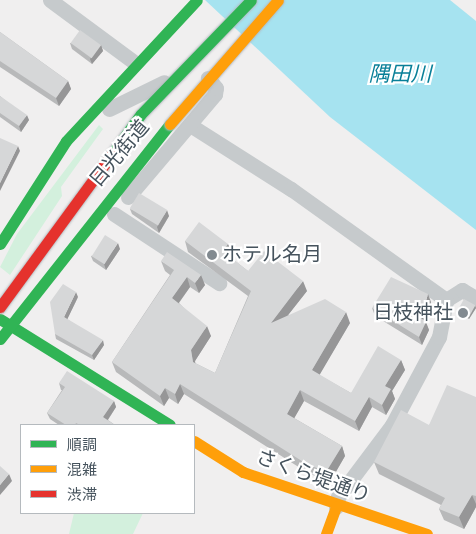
<!DOCTYPE html>
<html>
<head>
<meta charset="utf-8">
<style>
	body { margin:0 }
	#map { position:relative; width:476px; height:534px; overflow:hidden; background:#f0efef; font-family:"Alegreya Sans","Noto Sans JP",sans-serif }
	div>[style] { position:absolute }
	.green>* { inset:0; background:#d3f0dd }
	.water>* { inset:0; background:#a6e3f0 }
	.street>* { height:15px; margin:-7.5px; padding:0 7.5px; transform-origin:7.5px; border-radius:7.5px; background:#c6cacc }
	.fast>* { height:11px; margin:-5.5px; padding:0 5.5px; transform-origin:5.5px; border-radius:5.5px; background:#30b455 }
	.slow>* { height:11px; margin:-5.5px; padding:0 5.5px; transform-origin:5.5px; border-radius:5.5px; background:#ff9f0a }
	.bridges { filter:drop-shadow(0 0 1px #b4babf) drop-shadow(0 0 1px #b4babf) }
	.fast-bridge>* { height:11px; margin:-5.5px; padding:0 5.5px; transform-origin:5.5px; border-radius:5.5px; background:#30b455 }
	.slow-bridge>* { height:11px; margin:-5.5px; padding:0 5.5px; transform-origin:5.5px; border-radius:5.5px; background:#ff9f0a }
	.jam-bridge>* { height:11px; margin:-5.5px; padding:0 5.5px; transform-origin:5.5px; border-radius:5.5px; background:#e5322d }
	.wall>* { inset:0; background:#b8b9ba }
	.shaded-wall>* { inset:0; background:#969697 }
	.building>* { inset:0; background:#d6d7d8; transform-origin:0 0 }
	.dots>* { width:14px; height:14px; translate:-50% -50%; box-sizing:border-box; border:2px solid #fff; border-radius:50% }
	span { translate:-50% -50%; white-space:nowrap; text-align:center; line-height:1.15; -webkit-text-stroke:4.5px #fff; paint-order:stroke }
	.street-label { font-size:20px; color:#46535d }
	.poi-label { font-size:20px; color:#46535d }
	.left { translate:0 -50%; text-align:left }
	.right { translate:-100% -50%; text-align:right }
	.water-label { font-size:21px; color:#087f98; font-style:italic }
	.legend { position:absolute; left:20px; top:424px; width:175px; height:90px; box-sizing:border-box; background:#fff; border:1px solid #b5babe; margin:0; padding:6px 9px; list-style:none; font-size:15px; color:#46535d }
	.legend li { display:flex; align-items:center; gap:10px; height:25px }
	.legend b { width:25px; border:1px solid #b5babe }
</style>
</head>
<body>
<div id="map">
	<div class="green">
		<div style="clip-path:polygon(99px 125px,103px 129px,61px 187px,62px 196px,10px 275px,0 267px,17px 234px)"></div>
		<div style="clip-path:polygon(74px 513px,143px 513px,133px 534px,69px 534px)"></div>
	</div>
	<div class="water">
		<div style="clip-path:polygon(205px 0,450px 0,476px 21px,476px 230px,330px 117px)"></div>
	</div>
	<div class="street">
		<div style="left:50px;top:0;width:106px;rotate:36.5deg"></div>
		<div style="left:109px;top:109px;width:61px;rotate:-26.1deg"></div>
		<div style="left:190px;top:125px;width:120px;rotate:32.4deg"></div>
		<div style="left:291px;top:189px;width:191px;rotate:35.6deg"></div>
		<div style="left:446px;top:300px;width:19px;rotate:-32deg"></div>
		<div style="left:462px;top:290px;width:16px;rotate:30deg"></div>
		<div style="left:128px;top:197px;width:135px;rotate:-49.8deg"></div>
		<div style="left:215px;top:94px;width:6px;rotate:-81deg"></div>
		<div style="left:216px;top:88px;width:13px;rotate:-129deg"></div>
		<div style="left:114px;top:214px;width:126px;rotate:33.3deg"></div>
		<div style="left:336px;top:507px;width:10px;rotate:-79deg"></div>
		<div style="left:338px;top:497px;width:90px;rotate:-53.1deg"></div>
		<div style="left:392px;top:425px;width:100px;rotate:-61.9deg"></div>
		<div style="left:439px;top:337px;width:38px;rotate:-79deg"></div>
	</div>
	<div class="fast">
		<div style="left:0;top:244px;width:122px;rotate:-57.3deg"></div>
		<div style="left:66px;top:141px;width:192px;rotate:-47.1deg"></div>
		<div style="left:0;top:319px;width:200px;rotate:31.9deg"></div>
		<div style="left:0;top:339px;width:274px;rotate:-51.7deg"></div>
	</div>
	<div class="slow">
		<div style="left:194px;top:441px;width:58px;rotate:32.3deg"></div>
		<div style="left:243px;top:472px;width:194px;rotate:18.6deg"></div>
		<div style="left:326px;top:534px;width:29px;rotate:-70deg"></div>
	</div>
	<div class="bridges">
		<div class="fast-bridge">
			<div style="left:112px;top:154px;width:49px;rotate:-54.1deg"></div>
			<div style="left:141px;top:114px;width:158px;rotate:-46deg"></div>
		</div>
		<div class="slow-bridge">
			<div style="left:170px;top:124px;width:164px;rotate:-48.9deg"></div>
		</div>
		<div class="jam-bridge">
			<div style="left:0;top:307px;width:190px;rotate:-53.8deg"></div>
		</div>
	</div>
	<div class="wall">
		<div style="clip-path:polygon(0 32px,68px 81px,71px 89px,59px 106px,0 67px)"></div>
		<div style="clip-path:polygon(70px 43px,101px 45px,103px 51px,92px 64px,72px 49px)"></div>
		<div style="clip-path:polygon(0 96px,29px 120px,21px 132px,0 117px)"></div>
		<div style="clip-path:polygon(130px 209px,169px 216px,159px 233px,132px 214px)"></div>
		<div style="clip-path:polygon(185px 241px,228px 244px,232px 254px,230px 257px,248px 271px,307px 291px,288px 315px,350px 323px,319px 375px,351px 393px,401px 360px,405px 370px,392px 391px,395px 399px,386px 415px,372px 407px,359px 431px,304px 401px,294px 418px,342px 446px,345px 456px,330px 482px,308px 473px,184px 394px,178px 404px,169px 398px,164px 406px,116px 372px,112px 362px,170px 275px,165px 271px,161px 261px,205px 285px,199px 293px,190px 287px,179px 303px,211px 336px,195px 361px,195px 363px,215px 373px,248px 296px,188px 252px)"></div>
		<div style="clip-path:polygon(120px 249px,106px 270px,93px 261px,91px 256px)"></div>
		<div style="clip-path:polygon(78px 297px,67px 319px,104px 345px,94px 360px,56px 339px,55px 334px)"></div>
		<div style="clip-path:polygon(431px 302px,425px 321px,429px 330px,422px 345px,375px 316px,372px 308px)"></div>
		<div style="clip-path:polygon(475px 305px,476px 308px,469px 319px,458px 313px,457px 310px)"></div>
		<div style="clip-path:polygon(59px 383px,114px 401px,116px 407px,108px 420px,115px 425px,59px 425px,50px 419px,47px 413px,62px 390px,61px 390px)"></div>
		<div style="clip-path:polygon(476px 397px,476px 507px,464px 529px,444px 520px,439px 509px,441px 505px,379px 474px,374px 462px,429px 425px)"></div>
	</div>
	<div class="shaded-wall">
		<div style="clip-path:polygon(101px 45px,103px 51px,92px 64px,90px 59px)"></div>
		<div style="clip-path:polygon(68px 81px,71px 89px,59px 106px,56px 98px)"></div>
		<div style="clip-path:polygon(27px 115px,29px 120px,21px 132px,19px 126px)"></div>
		<div style="clip-path:polygon(18px 146px,20px 151px,0 191px,0 183px)"></div>
		<div style="clip-path:polygon(167px 210px,169px 216px,159px 233px,157px 227px)"></div>
		<div style="clip-path:polygon(118px 243px,120px 249px,106px 270px,104px 264px)"></div>
		<div style="clip-path:polygon(228px 244px,232px 254px,227px 261px,223px 251px)"></div>
		<div style="clip-path:polygon(201px 275px,205px 285px,199px 293px,195px 283px)"></div>
		<div style="clip-path:polygon(187px 277px,190px 287px,175px 308px,172px 298px)"></div>
		<div style="clip-path:polygon(303px 281px,307px 291px,274px 333px,271px 323px)"></div>
		<div style="clip-path:polygon(76px 292px,78px 297px,66px 322px,64px 317px)"></div>
		<div style="clip-path:polygon(428px 294px,431px 302px,424px 326px,426px 322px,429px 330px,422px 345px,419px 337px,421px 318px)"></div>
		<div style="clip-path:polygon(475px 305px,476px 308px,469px 319px,468px 317px)"></div>
		<div style="clip-path:polygon(346px 312px,350px 323px,316px 381px,312px 370px)"></div>
		<div style="clip-path:polygon(207px 326px,211px 336px,195px 361px,197px 372px,193px 362px,191px 350px)"></div>
		<div style="clip-path:polygon(103px 340px,104px 345px,94px 360px,92px 355px)"></div>
		<div style="clip-path:polygon(401px 360px,405px 370px,392px 391px,395px 399px,386px 415px,382px 405px,385px 386px)"></div>
		<div style="clip-path:polygon(180px 384px,184px 394px,178px 404px,175px 394px)"></div>
		<div style="clip-path:polygon(165px 388px,169px 398px,164px 406px,160px 396px)"></div>
		<div style="clip-path:polygon(300px 390px,304px 401px,291px 424px,287px 414px)"></div>
		<div style="clip-path:polygon(369px 397px,372px 407px,359px 431px,355px 421px)"></div>
		<div style="clip-path:polygon(114px 401px,116px 407px,105px 424px,103px 417px)"></div>
		<div style="clip-path:polygon(342px 446px,345px 456px,330px 482px,326px 472px)"></div>
		<div style="clip-path:polygon(9px 474px,12px 481px,0 495px,0 485px)"></div>
		<div style="clip-path:polygon(472px 495px,476px 504px,476px 507px,464px 529px,459px 517px)"></div>
	</div>
	<div class="building">
		<div style="left:80px;top:30px;width:26px;height:16px;rotate:36deg"></div>
		<div style="clip-path:polygon(0 32px,68px 81px,56px 98px,0 61px)"></div>
		<div style="clip-path:polygon(0 96px,27px 115px,19px 126px,0 113px)"></div>
		<div style="clip-path:polygon(0 138px,18px 146px,0 183px)"></div>
		<div style="left:139px;top:193px;width:33px;height:18px;rotate:31deg"></div>
		<div style="clip-path:polygon(199px 222px,228px 244px,223px 251px,248px 271px,264px 251px,303px 281px,271px 323px,325px 299px,346px 312px,312px 370px,351px 393px,378px 346px,401px 360px,385px 386px,391px 389px,382px 405px,369px 397px,355px 421px,300px 390px,287px 414px,342px 446px,326px 472px,305px 463px,180px 384px,175px 394px,165px 388px,160px 396px,112px 362px,174px 270px,161px 261px,167px 252px,201px 275px,195px 283px,187px 277px,172px 298px,207px 326px,191px 350px,193px 362px,215px 373px,251px 291px,185px 241px)"></div>
		<div style="left:105px;top:235px;width:15px;height:25px;rotate:32deg"></div>
		<div style="clip-path:polygon(391px 277px,428px 294px,421px 318px,426px 322px,419px 337px,372px 308px)"></div>
		<div style="clip-path:polygon(63px 284px,76px 292px,64px 317px,103px 340px,92px 355px,55px 334px,50px 302px)"></div>
		<div style="left:464px;top:299px;width:13px;height:13px;rotate:29deg"></div>
		<div style="clip-path:polygon(67px 371px,114px 401px,103px 417px,115px 425px,80px 425px,76px 423px,75px 425px,66px 425px,47px 413px,65px 387px,59px 383px)"></div>
		<div style="clip-path:polygon(447px 385px,476px 397px,476px 496px,472px 495px,459px 517px,439px 509px,445px 498px,374px 462px,401px 410px,429px 425px)"></div>
		<div style="clip-path:polygon(0 466px,9px 474px,0 485px)"></div>
	</div>
	<div class="dots">
		<div style="left:212px;top:255px;background:#828a90"></div>
		<div style="left:463px;top:313px;background:#828a90"></div>
	</div>
	<div class="street-label">
		<span style="left:120px;top:154px;rotate:-50deg">日光街道</span>
		<span style="left:313px;top:477px;rotate:20deg">さくら堤通り</span>
	</div>
	<div class="poi-label">
		<span class="left" style="left:222px;top:255px">ホテル名月</span>
		<span class="right" style="left:453px;top:313px">日枝神社</span>
	</div>
	<div class="water-label">
		<span style="left:400px;top:75px">隅田川</span>
	</div>
	<ul class="legend">
	<li><b style="height:6px;background:#30b455"></b>順調</li>
	<li><b style="height:6px;background:#ff9f0a"></b>混雑</li>
	<li><b style="height:6px;background:#e5322d"></b>渋滞</li>
	</ul>
</div>
</body>
</html>
